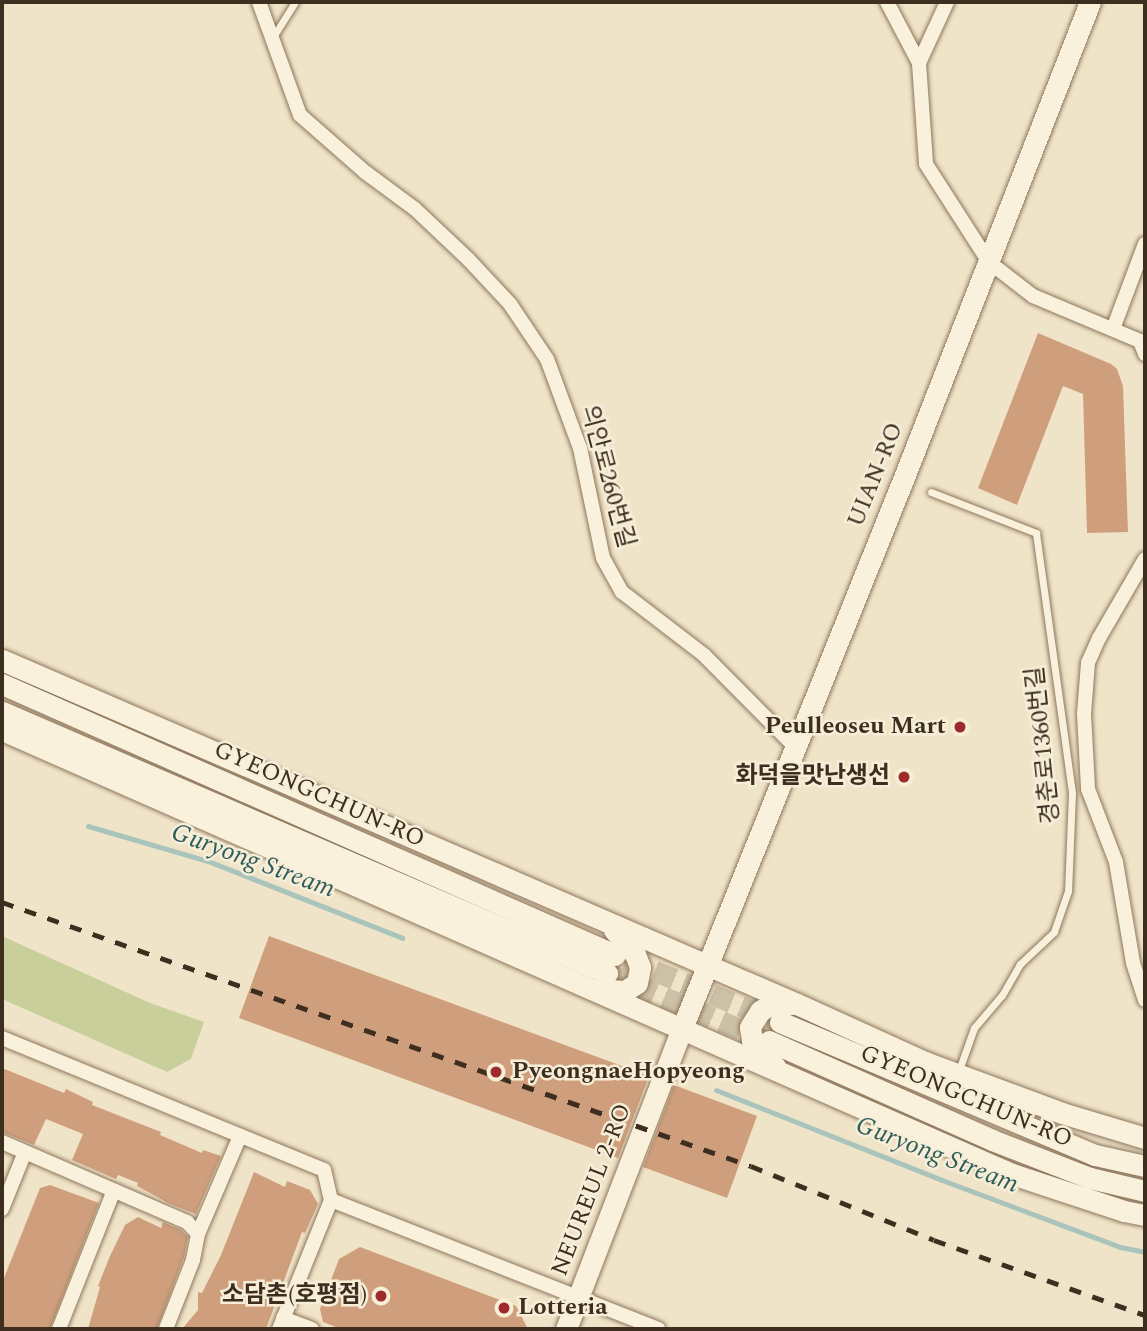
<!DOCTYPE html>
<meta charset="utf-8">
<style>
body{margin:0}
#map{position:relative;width:1147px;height:1331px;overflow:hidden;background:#f0e4c8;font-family:Spectral,"Noto Sans KR",serif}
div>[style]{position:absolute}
.green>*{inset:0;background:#c9cf9b}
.stream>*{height:5px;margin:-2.5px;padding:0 2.5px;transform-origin:2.5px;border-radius:2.5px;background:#a9c4bc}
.building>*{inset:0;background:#cf9f7d}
.secondary-tunnel>*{height:21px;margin-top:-10.5px;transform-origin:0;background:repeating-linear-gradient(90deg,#ccc0a6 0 21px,transparent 0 31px)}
.roads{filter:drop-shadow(0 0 2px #8d765c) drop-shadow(0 0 2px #8d765c)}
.lane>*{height:7px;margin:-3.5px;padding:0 3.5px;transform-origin:3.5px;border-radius:3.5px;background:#faf1dc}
.street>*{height:14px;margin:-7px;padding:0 7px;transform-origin:7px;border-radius:7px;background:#faf1dc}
.secondary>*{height:21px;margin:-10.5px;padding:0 10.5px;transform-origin:10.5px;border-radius:10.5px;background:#faf1dc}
.rail>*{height:5px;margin-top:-2.5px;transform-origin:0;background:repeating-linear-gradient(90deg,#3d2e20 0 12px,transparent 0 24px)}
.dots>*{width:19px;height:19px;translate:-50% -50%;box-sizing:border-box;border:4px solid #f7eed8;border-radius:50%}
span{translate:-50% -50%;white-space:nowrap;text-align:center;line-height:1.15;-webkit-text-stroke:5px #f7eed8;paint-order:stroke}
.street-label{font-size:24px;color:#3d2e20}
.poi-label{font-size:24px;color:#3d2e20;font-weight:700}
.right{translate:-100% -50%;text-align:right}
.left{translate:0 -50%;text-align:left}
.water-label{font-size:26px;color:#2f5d5a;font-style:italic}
.frame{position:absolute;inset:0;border:4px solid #3d2e20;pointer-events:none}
</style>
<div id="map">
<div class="green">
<i style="clip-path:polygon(2px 936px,150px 1003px,204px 1022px,191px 1059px,167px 1072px,2px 999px)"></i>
</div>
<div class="stream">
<i style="left:88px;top:826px;width:125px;rotate:16.3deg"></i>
<i style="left:208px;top:861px;width:209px;rotate:21.6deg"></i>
<i style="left:716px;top:1090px;width:243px;rotate:21.7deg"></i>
<i style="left:942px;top:1180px;width:190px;rotate:20.6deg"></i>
<i style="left:1120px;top:1247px;width:25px;rotate:11deg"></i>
</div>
<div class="building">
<i style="clip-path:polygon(1038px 333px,1111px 364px,1117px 369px,1123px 386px,1128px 532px,1087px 533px,1083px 394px,1063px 386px,1017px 505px,978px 488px)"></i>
<i style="clip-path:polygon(269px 936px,649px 1076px,618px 1158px,239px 1018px)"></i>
<i style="clip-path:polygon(2px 1068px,64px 1093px,66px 1089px,93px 1102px,92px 1105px,161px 1132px,160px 1135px,202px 1153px,203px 1150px,221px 1156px,196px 1214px,170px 1204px,137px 1186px,138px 1183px,118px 1175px,116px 1179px,72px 1160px,83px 1134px,46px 1119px,34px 1145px,2px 1132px)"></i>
<i style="clip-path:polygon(674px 1085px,757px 1116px,727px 1198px,643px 1167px)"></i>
<i style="clip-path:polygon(254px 1172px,285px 1187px,287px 1181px,310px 1190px,318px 1204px,305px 1233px,302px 1232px,266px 1329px,182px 1329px,198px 1310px,198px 1292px,202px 1293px,221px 1255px)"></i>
<i style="clip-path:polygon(50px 1185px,99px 1203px,50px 1329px,2px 1329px,2px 1283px,40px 1188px)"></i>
<i style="clip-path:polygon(138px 1217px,161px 1228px,163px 1222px,181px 1230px,188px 1237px,184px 1257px,157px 1329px,88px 1329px,100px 1287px,98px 1286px,110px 1256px,125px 1225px)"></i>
<i style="clip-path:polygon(360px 1247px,516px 1306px,528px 1329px,341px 1329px,323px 1322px,320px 1309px,339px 1259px)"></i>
</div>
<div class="secondary-tunnel">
<i style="left:626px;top:959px;width:166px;rotate:22.2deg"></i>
<i style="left:607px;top:973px;width:173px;rotate:22.8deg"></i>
</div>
<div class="roads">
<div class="lane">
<i style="left:273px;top:37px;width:41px;rotate:-57.8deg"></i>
<i style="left:931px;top:492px;width:113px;rotate:21.3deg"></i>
<i style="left:1036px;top:533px;width:262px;rotate:82.1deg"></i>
<i style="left:1072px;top:793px;width:98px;rotate:92.3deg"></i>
<i style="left:1068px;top:891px;width:43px;rotate:108.9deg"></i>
<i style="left:1054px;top:932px;width:47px;rotate:136.7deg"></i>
<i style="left:1020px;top:964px;width:36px;rotate:120deg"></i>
<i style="left:1002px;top:995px;width:43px;rotate:130.3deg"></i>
<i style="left:974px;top:1028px;width:48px;rotate:109.6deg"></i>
</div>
<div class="street">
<i style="left:259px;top:2px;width:120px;rotate:70.1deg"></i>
<i style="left:300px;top:115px;width:86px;rotate:41.2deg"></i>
<i style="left:365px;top:172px;width:62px;rotate:36.5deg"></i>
<i style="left:415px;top:209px;width:73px;rotate:43.3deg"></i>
<i style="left:468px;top:259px;width:62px;rotate:47deg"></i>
<i style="left:510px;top:304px;width:66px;rotate:56.1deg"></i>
<i style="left:547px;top:359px;width:95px;rotate:69.7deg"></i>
<i style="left:580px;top:448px;width:112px;rotate:78.2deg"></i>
<i style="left:603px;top:558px;width:39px;rotate:61deg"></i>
<i style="left:622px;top:592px;width:103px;rotate:37.5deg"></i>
<i style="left:704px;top:655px;width:129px;rotate:45.3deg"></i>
<i style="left:887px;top:2px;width:69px;rotate:62.3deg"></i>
<i style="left:919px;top:63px;width:101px;rotate:86deg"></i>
<i style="left:926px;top:164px;width:117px;rotate:57.3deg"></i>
<i style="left:989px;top:262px;width:56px;rotate:37.7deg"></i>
<i style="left:1033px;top:296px;width:116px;rotate:22.8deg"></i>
<i style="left:1140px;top:341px;width:14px;rotate:69deg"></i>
<i style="left:919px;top:63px;width:67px;rotate:-65.3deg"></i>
<i style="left:1113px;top:329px;width:91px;rotate:-69.4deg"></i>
<i style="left:1145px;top:559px;width:91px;rotate:120.2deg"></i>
<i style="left:1099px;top:638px;width:27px;rotate:114deg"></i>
<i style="left:1088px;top:663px;width:51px;rotate:94.5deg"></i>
<i style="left:1084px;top:714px;width:75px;rotate:86.9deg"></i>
<i style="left:1088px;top:789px;width:78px;rotate:69deg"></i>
<i style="left:1116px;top:862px;width:102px;rotate:80.4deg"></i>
<i style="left:1133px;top:963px;width:39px;rotate:72deg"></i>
<i style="left:2px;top:1038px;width:348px;rotate:22.3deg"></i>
<i style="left:324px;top:1170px;width:31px;rotate:77deg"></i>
<i style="left:331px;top:1200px;width:352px;rotate:21.5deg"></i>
<i style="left:2px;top:1142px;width:202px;rotate:23.4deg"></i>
<i style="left:187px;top:1222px;width:16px;rotate:47deg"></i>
<i style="left:198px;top:1234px;width:26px;rotate:101deg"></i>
<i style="left:193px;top:1260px;width:74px;rotate:111.4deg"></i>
<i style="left:2px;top:1209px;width:61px;rotate:-68deg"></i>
<i style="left:198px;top:1234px;width:107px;rotate:-66.8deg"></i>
<i style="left:283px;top:1318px;width:31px;rotate:21deg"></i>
<i style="left:59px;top:1329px;width:149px;rotate:-68.4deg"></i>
<i style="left:279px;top:1329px;width:139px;rotate:-68deg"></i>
</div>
<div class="secondary">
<i style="left:2px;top:660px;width:866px;rotate:23.4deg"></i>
<i style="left:797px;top:1004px;width:141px;rotate:24.4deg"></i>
<i style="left:925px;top:1062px;width:146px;rotate:20.4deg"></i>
<i style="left:1062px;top:1113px;width:87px;rotate:16.8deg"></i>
<i style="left:2px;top:684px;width:670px;rotate:23.85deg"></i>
<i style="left:2px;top:712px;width:659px;rotate:23.34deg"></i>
<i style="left:2px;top:730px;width:1103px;rotate:23.73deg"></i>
<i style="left:1012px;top:1174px;width:118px;rotate:18.3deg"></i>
<i style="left:1124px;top:1211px;width:21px;rotate:11deg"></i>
<i style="left:600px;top:989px;width:25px;rotate:5deg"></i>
<i style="left:625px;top:991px;width:14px;rotate:-34deg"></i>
<i style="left:637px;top:983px;width:16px;rotate:-79deg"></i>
<i style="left:640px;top:967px;width:14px;rotate:-111deg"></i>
<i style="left:635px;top:954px;width:32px;rotate:-131deg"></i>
<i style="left:780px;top:1022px;width:342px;rotate:22.9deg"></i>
<i style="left:1095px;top:1155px;width:51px;rotate:12.4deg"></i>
<i style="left:769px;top:1041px;width:244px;rotate:23.9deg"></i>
<i style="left:992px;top:1140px;width:105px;rotate:21.2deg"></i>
<i style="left:1090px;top:1178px;width:57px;rotate:13.3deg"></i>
<i style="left:775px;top:1066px;width:16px;rotate:-142deg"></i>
<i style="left:762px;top:1056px;width:19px;rotate:-122deg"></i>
<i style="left:752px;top:1040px;width:13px;rotate:-99deg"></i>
<i style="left:750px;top:1027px;width:19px;rotate:-58deg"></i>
<i style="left:760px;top:1011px;width:13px;rotate:-32deg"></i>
<i style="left:771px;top:1004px;width:21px"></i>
<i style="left:566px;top:1329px;width:319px;rotate:-68.9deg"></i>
<i style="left:681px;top:1031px;width:594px;rotate:-68.06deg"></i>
<i style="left:903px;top:480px;width:513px;rotate:-68.63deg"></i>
</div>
</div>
<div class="rail">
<i style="left:2px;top:902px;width:794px;rotate:19.42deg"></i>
<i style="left:751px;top:1166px;width:197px;rotate:22deg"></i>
<i style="left:934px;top:1240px;width:224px;rotate:19.6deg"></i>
</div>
<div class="dots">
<i style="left:960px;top:727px;background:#9e2a2b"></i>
<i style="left:904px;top:777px;background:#9e2a2b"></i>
<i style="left:496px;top:1072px;background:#9e2a2b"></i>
<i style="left:381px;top:1296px;background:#9e2a2b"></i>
<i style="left:504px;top:1308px;background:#9e2a2b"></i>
</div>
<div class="street-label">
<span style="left:876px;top:475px;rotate:-68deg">UIAN-RO</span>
<span style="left:607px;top:477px;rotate:75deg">의안로260번길</span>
<span style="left:1044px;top:745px;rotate:-96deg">경춘로1360번길</span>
<span style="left:319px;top:795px;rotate:24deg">GYEONGCHUN-RO</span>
<span style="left:966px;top:1097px;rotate:23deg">GYEONGCHUN-RO</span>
<span style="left:592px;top:1190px;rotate:-69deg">NEUREUL 2-RO</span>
</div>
<div class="poi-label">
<span class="right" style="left:946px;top:727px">Peulleoseu Mart</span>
<span class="right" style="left:890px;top:777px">화덕을맛난생선</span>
<span class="left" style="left:512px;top:1072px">PyeongnaeHopyeong</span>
<span class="right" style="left:367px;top:1296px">소담촌(호평점)</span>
<span class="left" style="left:518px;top:1308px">Lotteria</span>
</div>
<div class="water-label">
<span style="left:253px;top:861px;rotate:20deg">Guryong Stream</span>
<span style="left:937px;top:1155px;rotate:21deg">Guryong Stream</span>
</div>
<div class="frame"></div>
</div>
